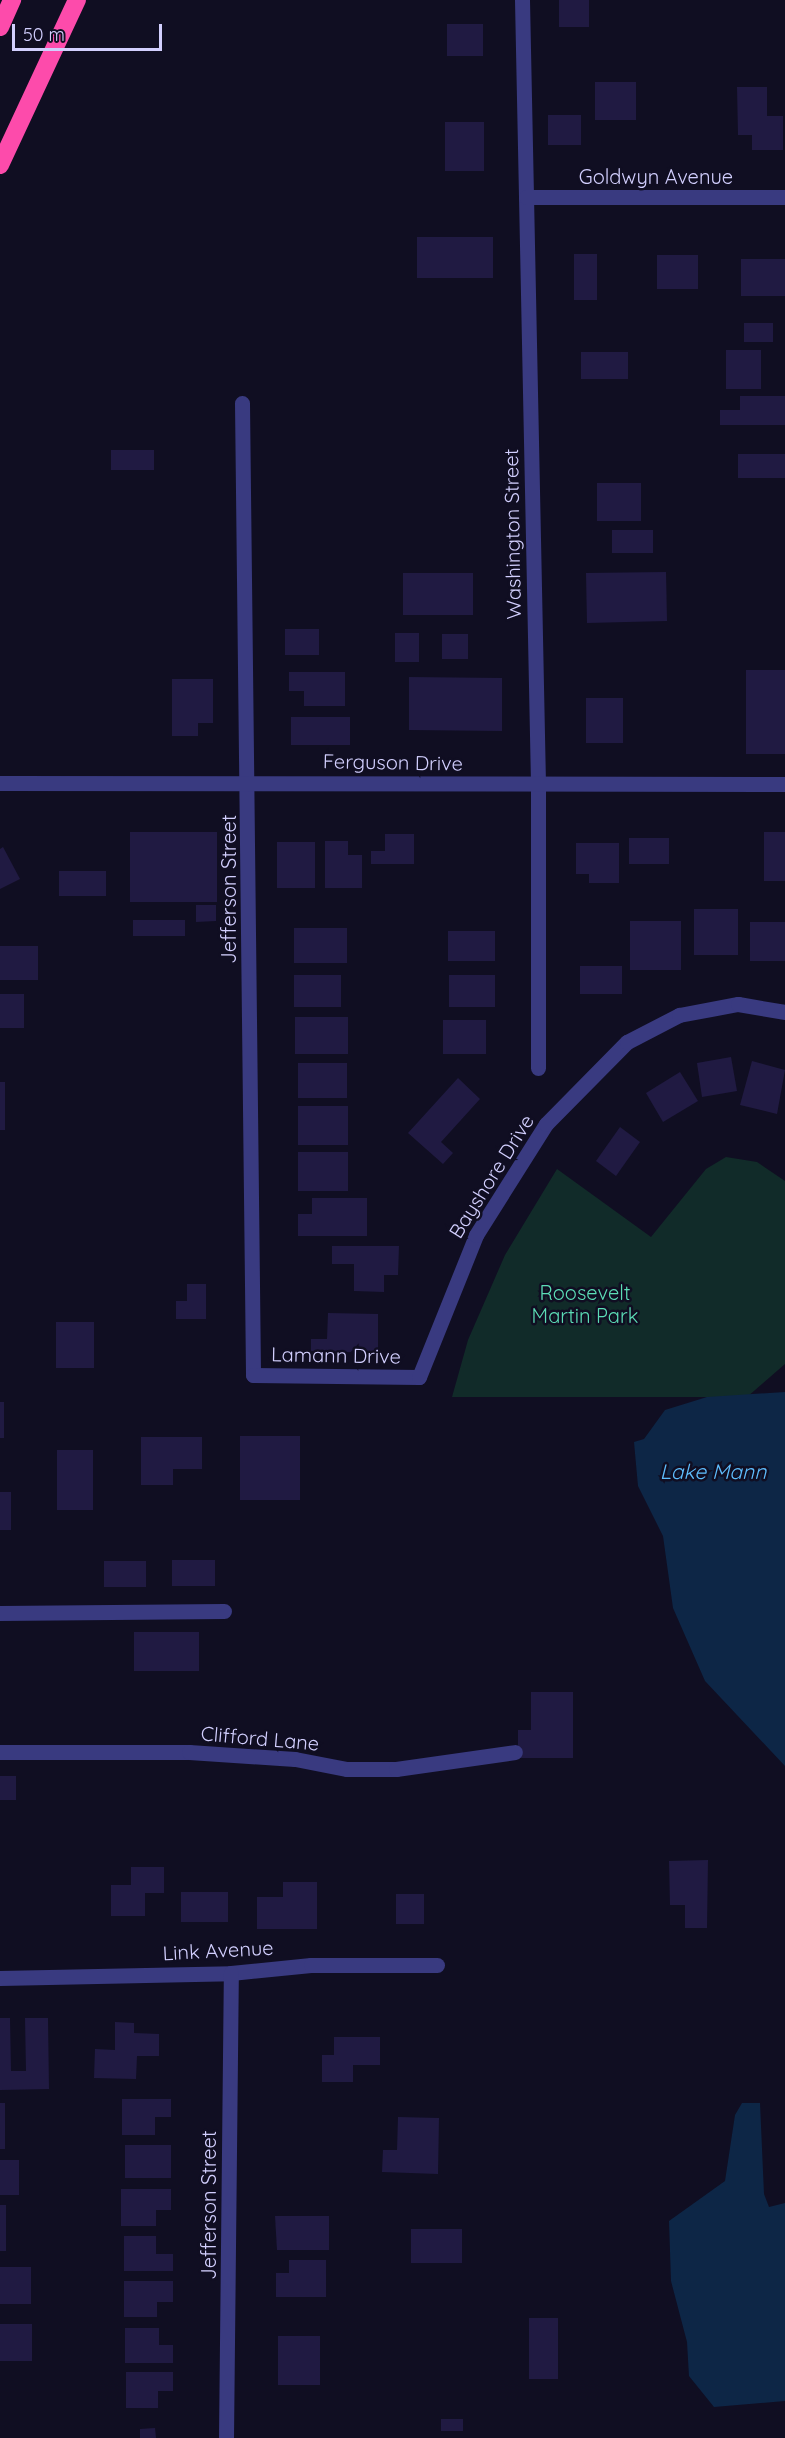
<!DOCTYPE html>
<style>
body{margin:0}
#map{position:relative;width:785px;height:2438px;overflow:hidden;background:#100e22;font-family:Quicksand,sans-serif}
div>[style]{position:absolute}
.green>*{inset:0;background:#112b29}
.water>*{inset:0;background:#0d2646}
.building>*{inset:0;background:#201a42}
.minor>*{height:15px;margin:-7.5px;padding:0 7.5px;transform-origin:7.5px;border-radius:7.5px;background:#393a80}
.highway>*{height:18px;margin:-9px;padding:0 9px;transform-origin:9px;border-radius:9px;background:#fd4bab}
span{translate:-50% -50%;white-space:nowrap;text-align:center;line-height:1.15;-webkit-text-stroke:5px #100e22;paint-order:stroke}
.street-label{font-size:20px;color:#d2cffe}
.park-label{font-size:20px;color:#5cddb6}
.water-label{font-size:21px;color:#5ebdfd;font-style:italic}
.scale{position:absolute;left:12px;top:24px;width:150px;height:27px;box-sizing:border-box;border:3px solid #d2cffe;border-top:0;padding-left:8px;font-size:18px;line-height:21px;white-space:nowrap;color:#d2cffe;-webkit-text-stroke:4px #100e22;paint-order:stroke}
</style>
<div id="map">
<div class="green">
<i style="clip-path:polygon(726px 1157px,757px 1162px,785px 1181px,785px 1364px,747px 1397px,452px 1397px,468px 1340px,505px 1255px,557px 1169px,651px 1237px,706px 1169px)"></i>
</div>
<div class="water">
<i style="clip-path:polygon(785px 1392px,785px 1766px,705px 1681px,673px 1608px,663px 1536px,638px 1486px,634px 1442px,644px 1439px,665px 1410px,707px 1397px)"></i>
<i style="clip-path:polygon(742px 2103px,760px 2103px,764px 2194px,769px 2207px,785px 2203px,785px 2401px,714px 2407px,689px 2376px,687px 2342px,671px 2281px,669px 2221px,725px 2181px,735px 2115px)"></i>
</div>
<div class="building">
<i style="clip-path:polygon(559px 0,589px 0,589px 27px,559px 27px)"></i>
<i style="clip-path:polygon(447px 24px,483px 24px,483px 56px,447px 56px)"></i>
<i style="clip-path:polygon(595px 82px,636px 82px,636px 120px,595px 120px)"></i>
<i style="clip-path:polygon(737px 87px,767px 87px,767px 116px,783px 116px,783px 150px,752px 150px,752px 135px,738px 135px)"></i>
<i style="clip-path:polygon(548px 115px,581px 115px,581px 145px,548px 145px)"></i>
<i style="clip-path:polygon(445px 122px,484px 122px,484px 171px,445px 171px)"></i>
<i style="clip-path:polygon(417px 237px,493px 237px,493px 278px,417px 278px)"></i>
<i style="clip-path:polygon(574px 254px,597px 254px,597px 300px,574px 300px)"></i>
<i style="clip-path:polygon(657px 255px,698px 255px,698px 289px,657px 289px)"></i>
<i style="clip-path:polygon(741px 259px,785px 259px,785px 296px,741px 296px)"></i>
<i style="clip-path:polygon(744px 323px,773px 323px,773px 342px,744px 342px)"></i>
<i style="clip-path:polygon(726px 350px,761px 350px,761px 389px,726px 389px)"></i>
<i style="clip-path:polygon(581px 352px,628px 352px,628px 379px,581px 379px)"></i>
<i style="clip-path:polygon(740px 396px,785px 396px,785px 425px,720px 425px,720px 410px,740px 410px)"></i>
<i style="clip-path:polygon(111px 450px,154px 450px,154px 470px,111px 470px)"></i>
<i style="clip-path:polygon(738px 454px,785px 454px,785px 478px,738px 478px)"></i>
<i style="clip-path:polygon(597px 483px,641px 483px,641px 521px,597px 521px)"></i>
<i style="clip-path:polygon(612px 530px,653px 530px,653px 553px,612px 553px)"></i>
<i style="clip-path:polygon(666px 572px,667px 621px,587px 623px,586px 573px)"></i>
<i style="clip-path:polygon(403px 573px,473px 573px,473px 615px,403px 615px)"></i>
<i style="clip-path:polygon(285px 629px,319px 629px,319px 655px,285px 655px)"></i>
<i style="clip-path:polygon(395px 633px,419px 633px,419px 662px,395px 662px)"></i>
<i style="clip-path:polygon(442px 634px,468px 634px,468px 659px,442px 659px)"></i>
<i style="clip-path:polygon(746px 670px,785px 670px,785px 754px,746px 754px)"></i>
<i style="clip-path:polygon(289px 672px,345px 672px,345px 706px,304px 706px,304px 691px,289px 691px)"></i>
<i style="clip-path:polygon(409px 677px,502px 678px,502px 731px,409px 730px)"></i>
<i style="clip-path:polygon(172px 679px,213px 679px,213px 723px,198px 723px,198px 736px,172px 736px)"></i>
<i style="clip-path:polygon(586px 698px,623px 698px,623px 743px,586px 743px)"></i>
<i style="clip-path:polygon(291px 717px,350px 717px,350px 745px,291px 745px)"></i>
<i style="clip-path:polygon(130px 832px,217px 832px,217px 902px,130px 902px)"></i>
<i style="clip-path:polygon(764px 832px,785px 832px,785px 881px,764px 881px)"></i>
<i style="clip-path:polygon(385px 834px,414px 834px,414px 864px,371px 864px,371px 851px,385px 851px)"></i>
<i style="clip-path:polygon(629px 838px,669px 838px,669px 864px,629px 864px)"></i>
<i style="clip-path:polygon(325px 841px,348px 841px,348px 855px,362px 855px,362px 888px,325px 888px)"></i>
<i style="clip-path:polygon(277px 842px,315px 842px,315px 888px,277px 888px)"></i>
<i style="clip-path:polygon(576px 843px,619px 843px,619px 883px,589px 883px,589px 874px,576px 874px)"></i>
<i style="clip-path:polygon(3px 847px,20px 879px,0 889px,0 849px)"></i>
<i style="clip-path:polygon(59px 871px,106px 871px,106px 896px,59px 896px)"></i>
<i style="clip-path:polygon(196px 905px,216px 905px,216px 921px,196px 922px)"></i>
<i style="clip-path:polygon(694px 909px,738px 909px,738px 955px,694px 955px)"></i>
<i style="clip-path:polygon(133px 920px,185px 920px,185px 936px,133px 936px)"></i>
<i style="clip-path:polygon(630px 921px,681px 921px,681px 970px,630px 970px)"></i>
<i style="clip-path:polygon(750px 922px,785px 922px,785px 961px,750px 961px)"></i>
<i style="clip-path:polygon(294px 928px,347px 928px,347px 963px,294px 963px)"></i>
<i style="clip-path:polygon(448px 931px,495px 931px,495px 961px,448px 961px)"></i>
<i style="clip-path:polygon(0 946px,38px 946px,38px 980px,0 980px)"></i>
<i style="clip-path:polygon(580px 966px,622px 966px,622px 994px,580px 994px)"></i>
<i style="clip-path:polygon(294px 975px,341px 975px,341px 1007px,294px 1007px)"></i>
<i style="clip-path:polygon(449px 975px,495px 975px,495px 1007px,449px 1007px)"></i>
<i style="clip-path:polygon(0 994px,24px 994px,24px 1028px,0 1028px)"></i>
<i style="clip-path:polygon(295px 1017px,348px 1017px,348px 1054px,295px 1054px)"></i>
<i style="clip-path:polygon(443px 1020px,486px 1020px,486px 1054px,443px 1054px)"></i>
<i style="clip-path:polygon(731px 1057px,737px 1091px,702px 1097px,697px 1063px)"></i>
<i style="clip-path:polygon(752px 1061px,785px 1070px,777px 1114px,740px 1105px)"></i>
<i style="clip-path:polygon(298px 1063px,347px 1063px,347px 1098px,298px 1098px)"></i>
<i style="clip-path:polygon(680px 1072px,698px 1101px,663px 1122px,646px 1093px)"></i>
<i style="clip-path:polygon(458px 1078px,480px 1099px,441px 1142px,453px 1153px,443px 1164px,408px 1133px)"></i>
<i style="clip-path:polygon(0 1082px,5px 1082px,5px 1130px,0 1130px)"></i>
<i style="clip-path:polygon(298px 1106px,348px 1106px,348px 1145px,298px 1145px)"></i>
<i style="clip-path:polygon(620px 1127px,640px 1142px,616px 1176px,596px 1161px)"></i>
<i style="clip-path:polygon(298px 1152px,348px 1152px,348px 1191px,298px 1191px)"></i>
<i style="clip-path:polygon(312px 1198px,367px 1198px,367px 1236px,298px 1236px,298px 1214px,312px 1214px)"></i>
<i style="clip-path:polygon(332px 1246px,399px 1246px,398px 1275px,384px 1275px,384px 1292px,354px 1291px,354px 1264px,332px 1264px)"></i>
<i style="clip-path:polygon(187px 1284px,206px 1284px,206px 1319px,176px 1319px,176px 1301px,187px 1301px)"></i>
<i style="clip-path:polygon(328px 1313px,378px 1314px,378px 1353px,311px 1351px,311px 1339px,327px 1339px)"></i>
<i style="clip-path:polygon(56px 1322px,94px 1322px,94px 1368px,56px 1368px)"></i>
<i style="clip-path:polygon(0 1402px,4px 1402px,4px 1438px,0 1438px)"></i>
<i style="clip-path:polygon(240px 1436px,300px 1436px,300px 1500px,240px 1500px)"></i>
<i style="clip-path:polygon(141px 1437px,202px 1437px,202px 1469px,173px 1469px,173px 1485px,141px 1485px)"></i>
<i style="clip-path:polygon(57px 1450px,93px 1450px,93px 1510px,57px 1510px)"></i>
<i style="clip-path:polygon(0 1492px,11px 1492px,11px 1530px,0 1530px)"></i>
<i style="clip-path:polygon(172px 1560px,215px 1560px,215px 1586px,172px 1586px)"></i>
<i style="clip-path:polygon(104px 1561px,146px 1561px,146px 1587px,104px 1587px)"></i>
<i style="clip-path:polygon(134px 1632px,199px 1632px,199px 1671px,134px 1671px)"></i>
<i style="clip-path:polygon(531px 1692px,573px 1692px,573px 1758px,518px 1758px,518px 1730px,531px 1730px)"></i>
<i style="clip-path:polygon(0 1776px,16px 1776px,16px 1800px,0 1800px)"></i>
<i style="clip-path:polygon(708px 1860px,707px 1928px,685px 1928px,685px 1905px,670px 1905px,669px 1861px)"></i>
<i style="clip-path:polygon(131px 1867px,164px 1867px,164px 1893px,145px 1893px,145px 1916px,111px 1916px,111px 1885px,131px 1885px)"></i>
<i style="clip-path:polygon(283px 1882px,317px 1882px,317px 1929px,257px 1929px,257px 1897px,283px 1897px)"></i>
<i style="clip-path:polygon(181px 1892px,228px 1892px,228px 1922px,181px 1922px)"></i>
<i style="clip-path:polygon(396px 1894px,424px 1894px,424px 1924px,396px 1924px)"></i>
<i style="clip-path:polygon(0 2018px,10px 2018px,11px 2071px,26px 2071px,25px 2018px,48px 2018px,49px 2089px,0 2090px)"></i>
<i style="clip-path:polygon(115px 2022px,134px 2023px,134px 2033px,159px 2034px,159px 2056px,137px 2056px,136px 2079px,94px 2078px,95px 2049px,115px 2050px)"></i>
<i style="clip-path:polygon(334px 2037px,380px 2037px,380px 2065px,353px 2065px,353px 2082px,322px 2082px,322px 2055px,334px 2055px)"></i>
<i style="clip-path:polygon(122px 2099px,171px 2099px,171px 2117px,155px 2117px,155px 2135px,122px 2135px)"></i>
<i style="clip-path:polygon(0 2103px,5px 2103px,5px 2149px,0 2149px)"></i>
<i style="clip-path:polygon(398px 2117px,439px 2118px,438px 2174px,382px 2172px,383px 2150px,397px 2150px)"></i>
<i style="clip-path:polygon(125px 2145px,171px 2145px,171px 2178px,125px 2178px)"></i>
<i style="clip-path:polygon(0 2160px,19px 2160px,19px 2195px,0 2195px)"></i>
<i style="clip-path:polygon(121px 2189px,171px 2189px,171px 2210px,156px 2210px,156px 2226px,121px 2226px)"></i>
<i style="clip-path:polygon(0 2205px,6px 2205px,6px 2251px,0 2251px)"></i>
<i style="clip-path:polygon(275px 2216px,329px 2216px,329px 2250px,277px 2250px)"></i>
<i style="clip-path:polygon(411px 2229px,462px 2229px,462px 2263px,411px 2263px)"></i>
<i style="clip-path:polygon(124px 2236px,156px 2236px,156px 2254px,173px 2254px,173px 2271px,124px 2271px)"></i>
<i style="clip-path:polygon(289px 2260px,326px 2260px,326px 2297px,276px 2297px,276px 2273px,289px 2273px)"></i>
<i style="clip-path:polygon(0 2267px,31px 2267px,31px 2304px,0 2304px)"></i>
<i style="clip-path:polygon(124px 2281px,173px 2281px,173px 2302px,157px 2302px,157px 2317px,124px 2317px)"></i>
<i style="clip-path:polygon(529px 2318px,558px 2318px,558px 2379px,529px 2379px)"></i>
<i style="clip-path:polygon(0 2324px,32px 2324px,32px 2361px,0 2361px)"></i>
<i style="clip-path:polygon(125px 2328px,159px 2328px,159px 2345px,173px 2345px,173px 2363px,125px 2363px)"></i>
<i style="clip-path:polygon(278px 2336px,320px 2336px,320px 2385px,278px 2385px)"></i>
<i style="clip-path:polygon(126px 2372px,173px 2372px,173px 2391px,158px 2391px,158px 2408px,126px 2408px)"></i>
<i style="clip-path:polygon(441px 2419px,463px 2419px,463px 2431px,441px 2431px)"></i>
<i style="clip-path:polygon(155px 2428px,156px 2438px,140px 2438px,140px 2429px)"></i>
</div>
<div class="minor">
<i style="left:522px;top:0;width:785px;rotate:88.83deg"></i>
<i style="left:538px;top:785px;width:283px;rotate:90deg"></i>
<i style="left:526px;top:197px;width:259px"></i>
<i style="left:242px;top:403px;width:972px;rotate:89.35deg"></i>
<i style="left:253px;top:1375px;width:166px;rotate:0.7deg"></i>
<i style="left:419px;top:1377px;width:153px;rotate:-68.1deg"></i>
<i style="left:476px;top:1235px;width:131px;rotate:-57.8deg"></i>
<i style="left:546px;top:1124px;width:115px;rotate:-45.4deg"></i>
<i style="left:627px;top:1042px;width:59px;rotate:-27.4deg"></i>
<i style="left:679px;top:1015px;width:60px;rotate:-10.6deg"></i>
<i style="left:738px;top:1004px;width:48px;rotate:9.7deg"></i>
<i style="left:0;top:783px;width:785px;rotate:0.07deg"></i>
<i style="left:0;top:1613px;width:224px;rotate:-0.5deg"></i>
<i style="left:0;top:1752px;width:189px"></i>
<i style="left:189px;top:1752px;width:106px;rotate:3.8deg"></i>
<i style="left:295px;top:1759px;width:53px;rotate:10.9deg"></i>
<i style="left:347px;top:1769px;width:49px"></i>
<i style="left:396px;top:1769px;width:120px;rotate:-8.1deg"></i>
<i style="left:0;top:1978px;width:231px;rotate:-1.2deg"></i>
<i style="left:231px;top:1973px;width:80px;rotate:-5.7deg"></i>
<i style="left:311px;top:1965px;width:126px"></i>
<i style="left:226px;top:2438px;width:465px;rotate:-89.4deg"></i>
</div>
<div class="highway">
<i style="left:0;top:27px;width:30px;rotate:-66deg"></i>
<i style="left:0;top:165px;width:182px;rotate:-65deg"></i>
</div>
<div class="street-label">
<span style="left:656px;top:176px">Goldwyn Avenue</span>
<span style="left:512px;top:534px;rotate:-91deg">Washington Street</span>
<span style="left:393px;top:762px;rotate:1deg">Ferguson Drive</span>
<span style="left:228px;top:889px;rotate:-90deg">Jefferson Street</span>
<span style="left:491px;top:1176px;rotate:-58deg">Bayshore Drive</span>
<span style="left:336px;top:1355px;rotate:1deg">Lamann Drive</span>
<span style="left:260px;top:1738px;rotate:5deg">Clifford Lane</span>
<span style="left:218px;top:1950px;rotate:-3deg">Link Avenue</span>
<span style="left:208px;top:2205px;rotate:-90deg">Jefferson Street</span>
</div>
<div class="park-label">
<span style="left:585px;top:1304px">Roosevelt<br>Martin Park</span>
</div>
<div class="water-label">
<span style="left:713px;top:1471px">Lake Mann</span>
</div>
<div class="scale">50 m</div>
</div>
